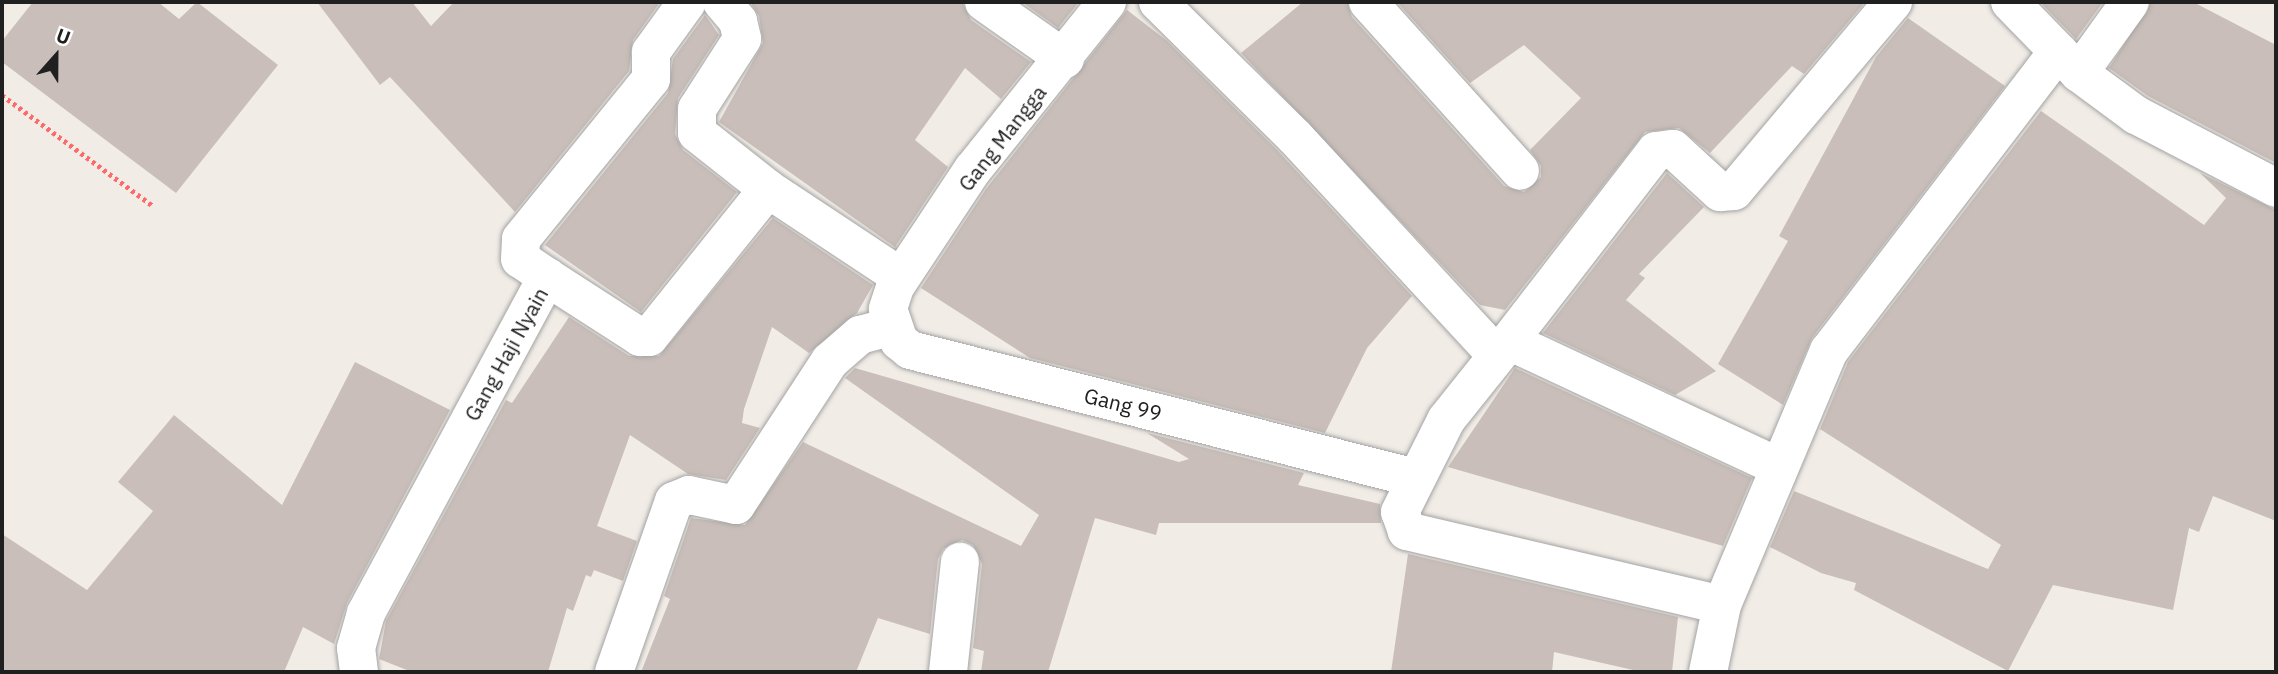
<!DOCTYPE html>
<style>
body{margin:0}
#map{position:relative;width:2278px;height:674px;overflow:hidden;background:#f1ece6;font-family:"IBM Plex Sans",sans-serif}
div>[style]{position:absolute}
.building>*{inset:0;background:#c9beb9}
.path>*{height:4.5px;margin-top:-2.25px;transform-origin:0;background:repeating-linear-gradient(90deg,#fd6a6a 0 3.5px,transparent 0 7px)}
.roads{filter:drop-shadow(0 0 2px #a4a4a4) drop-shadow(0 0 2px #a4a4a4)}
.street>*{height:38px;margin:-19px;padding:0 19px;transform-origin:19px;border-radius:19px;background:#fff}
span{translate:-50% -50%;white-space:nowrap;text-align:center;line-height:1.15;-webkit-text-stroke:7px #fff;paint-order:stroke}
.street-label{font-size:21px;color:#202020}
.frame{position:absolute;inset:0;border:4px solid #202020;pointer-events:none}
.north{position:absolute;left:21px;top:21px;width:70px;height:70px;-webkit-text-stroke:5px #fff;paint-order:stroke;rotate:21deg;font-size:19px;font-weight:700;line-height:28px;text-align:center;color:#202020}
.north::after{content:'';display:block;margin:auto;width:24px;height:32px;background:#202020;clip-path:polygon(50% 0,100% 100%,50% 72%,0 100%)}
</style>
<div id="map">
<div class="building">
<i style="clip-path:polygon(33px 2px,158px 2px,179px 19px,197px 2px,278px 65px,176px 193px,2px 62px,2px 41px)"></i>
<i style="clip-path:polygon(317px 2px,412px 2px,431px 26px,454px 2px,660px 2px,633px 40px,629px 71px,515px 212px,390px 77px,380px 85px)"></i>
<i style="clip-path:polygon(750px 2px,962px 2px,971px 20px,1031px 62px,1001px 99px,965px 68px,915px 140px,948px 167px,895px 247px,719px 122px,763px 43px,759px 16px)"></i>
<i style="clip-path:polygon(1022px 2px,1079px 2px,1058px 28px)"></i>
<i style="clip-path:polygon(1303px 2px,1347px 2px,1352px 17px,1504px 186px,1524px 192px,1541px 177px,1541px 166px,1530px 150px,1581px 98px,1524px 45px,1470px 83px,1397px 2px,1865px 2px,1804px 74px,1792px 66px,1710px 153px,1679px 128px,1645px 132px,1505px 310px,1480px 305px,1241px 53px)"></i>
<i style="clip-path:polygon(2040px 2px,2103px 2px,2076px 39px)"></i>
<i style="clip-path:polygon(2151px 2px,2193px 2px,2276px 45px,2276px 163px,2148px 96px,2109px 68px)"></i>
<i style="clip-path:polygon(1127px 10px,1166px 40px,1278px 151px,1412px 296px,1367px 348px,1325px 433px,1030px 358px,921px 288px,986px 189px)"></i>
<i style="clip-path:polygon(705px 15px,719px 35px,678px 98px,675px 134px,683px 150px,737px 192px,641px 312px,545px 245px,668px 93px,673px 59px)"></i>
<i style="clip-path:polygon(1908px 18px,2005px 86px,1812px 338px,1783px 405px,1718px 364px,1788px 241px,1779px 236px,1876px 57px)"></i>
<i style="clip-path:polygon(2041px 111px,2204px 225px,2226px 198px,2200px 173px,2276px 210px,2276px 521px,2213px 496px,2199px 532px,2189px 528px,2173px 610px,2053px 585px,2008px 671px,1854px 590px,1856px 583px,1821px 573px,1770px 547px,1794px 491px,1988px 569px,2001px 545px,1820px 429px,1848px 362px)"></i>
<i style="clip-path:polygon(1667px 173px,1704px 207px,1639px 274px,1645px 278px,1626px 300px,1716px 371px,1675px 395px,1543px 333px)"></i>
<i style="clip-path:polygon(773px 218px,873px 285px,857px 313px,809px 353px,772px 327px,744px 409px,742px 423px,760px 428px,726px 480px,688px 474px,630px 435px,597px 526px,637px 541px,623px 581px,594px 570px,591px 577px,586px 575px,573px 611px,567px 608px,548px 672px,412px 672px,379px 659px,386px 621px,506px 400px,512px 403px,569px 317px,629px 356px,659px 356px)"></i>
<i style="clip-path:polygon(355px 362px,450px 410px,347px 603px,334px 644px,303px 627px,284px 672px,2px 672px,2px 534px,87px 590px,153px 511px,118px 482px,174px 415px,282px 505px)"></i>
<i style="clip-path:polygon(855px 368px,1179px 462px,1189px 459px,1147px 433px,1304px 473px,1298px 485px,1380px 504px,1381px 523px,1159px 523px,1156px 535px,1095px 518px,1048px 672px,981px 672px,984px 651px,973px 648px,982px 564px,973px 545px,962px 540px,943px 549px,938px 559px,930px 634px,878px 618px,856px 672px,641px 672px,670px 599px,664px 596px,691px 518px,745px 525px,803px 442px,1021px 546px,1039px 515px,845px 378px)"></i>
<i style="clip-path:polygon(1515px 368px,1752px 478px,1723px 546px,1448px 467px)"></i>
<i style="clip-path:polygon(1408px 554px,1678px 617px,1672px 672px,1642px 672px,1554px 652px,1552px 672px,1391px 672px)"></i>
</div>
<div class="path">
<i style="left:2px;top:95px;width:186px;rotate:36.3deg"></i>
</div>
<div class="roads">
<div class="street">
<i style="left:722px;top:2px;width:25px;rotate:50deg"></i>
<i style="left:738px;top:21px;width:18px;rotate:77deg"></i>
<i style="left:742px;top:39px;width:83px;rotate:122.7deg"></i>
<i style="left:697px;top:109px;width:24px;rotate:90deg"></i>
<i style="left:697px;top:133px;width:90px;rotate:38.3deg"></i>
<i style="left:768px;top:189px;width:159px;rotate:33.5deg"></i>
<i style="left:984px;top:2px;width:99px;rotate:35.1deg"></i>
<i style="left:1107px;top:2px;width:214px;rotate:128.7deg"></i>
<i style="left:973px;top:169px;width:141px;rotate:123.5deg"></i>
<i style="left:895px;top:287px;width:23px;rotate:108deg"></i>
<i style="left:888px;top:309px;width:34px;rotate:71deg"></i>
<i style="left:899px;top:341px;width:14px;rotate:39deg"></i>
<i style="left:910px;top:350px;width:521px;rotate:14.22deg"></i>
<i style="left:1158px;top:2px;width:191px;rotate:44.6deg"></i>
<i style="left:1294px;top:136px;width:299px;rotate:47.3deg"></i>
<i style="left:1368px;top:2px;width:227px;rotate:48deg"></i>
<i style="left:2010px;top:2px;width:99px;rotate:45.8deg"></i>
<i style="left:2079px;top:73px;width:71px;rotate:36.4deg"></i>
<i style="left:2136px;top:115px;width:158px;rotate:27.5deg"></i>
<i style="left:2079px;top:73px;width:87px;rotate:-54.3deg"></i>
<i style="left:547px;top:277px;width:32px;rotate:-146deg"></i>
<i style="left:520px;top:259px;width:20px;rotate:-87deg"></i>
<i style="left:521px;top:239px;width:206px;rotate:-50.9deg"></i>
<i style="left:651px;top:79px;width:27px;rotate:-90deg"></i>
<i style="left:651px;top:52px;width:62px;rotate:-54.2deg"></i>
<i style="left:1509px;top:341px;width:240px;rotate:-52.3deg"></i>
<i style="left:1656px;top:151px;width:17px;rotate:-7deg"></i>
<i style="left:1673px;top:149px;width:64px;rotate:42.5deg"></i>
<i style="left:1720px;top:192px;width:14px;rotate:-4deg"></i>
<i style="left:1734px;top:191px;width:247px;rotate:-49.9deg"></i>
<i style="left:1722px;top:605px;width:324px;rotate:-166.8deg"></i>
<i style="left:1407px;top:531px;width:20px;rotate:-110deg"></i>
<i style="left:1400px;top:512px;width:103px;rotate:-63.4deg"></i>
<i style="left:1446px;top:420px;width:101px;rotate:-51.4deg"></i>
<i style="left:1509px;top:341px;width:298px;rotate:25deg"></i>
<i style="left:359px;top:672px;width:24px;rotate:-97deg"></i>
<i style="left:356px;top:648px;width:36px;rotate:-74deg"></i>
<i style="left:366px;top:613px;width:382px;rotate:-61.7deg"></i>
<i style="left:547px;top:277px;width:111px;rotate:32.8deg"></i>
<i style="left:640px;top:337px;width:9px"></i>
<i style="left:649px;top:337px;width:190px;rotate:-51.2deg"></i>
<i style="left:614px;top:672px;width:181px;rotate:-70.7deg"></i>
<i style="left:674px;top:501px;width:16px;rotate:-22deg"></i>
<i style="left:689px;top:495px;width:48px;rotate:12deg"></i>
<i style="left:736px;top:505px;width:172px;rotate:-56.9deg"></i>
<i style="left:830px;top:361px;width:40px;rotate:-41deg"></i>
<i style="left:860px;top:335px;width:34px;rotate:-15deg"></i>
<i style="left:948px;top:672px;width:111px;rotate:-83.8deg"></i>
<i style="left:1708px;top:672px;width:68px;rotate:-78.2deg"></i>
<i style="left:1722px;top:605px;width:276px;rotate:-67.2deg"></i>
<i style="left:1829px;top:351px;width:377px;rotate:-52.6deg"></i>
</div>
</div>
<div class="street-label">
<span style="left:1002px;top:138px;rotate:-52deg">Gang Mangga</span>
<span style="left:506px;top:354px;rotate:-61deg">Gang Haji Nyain</span>
<span style="left:1123px;top:404px;rotate:14deg">Gang 99</span>
</div>
<div class="frame"></div>
<div class="north">U</div>
</div>
